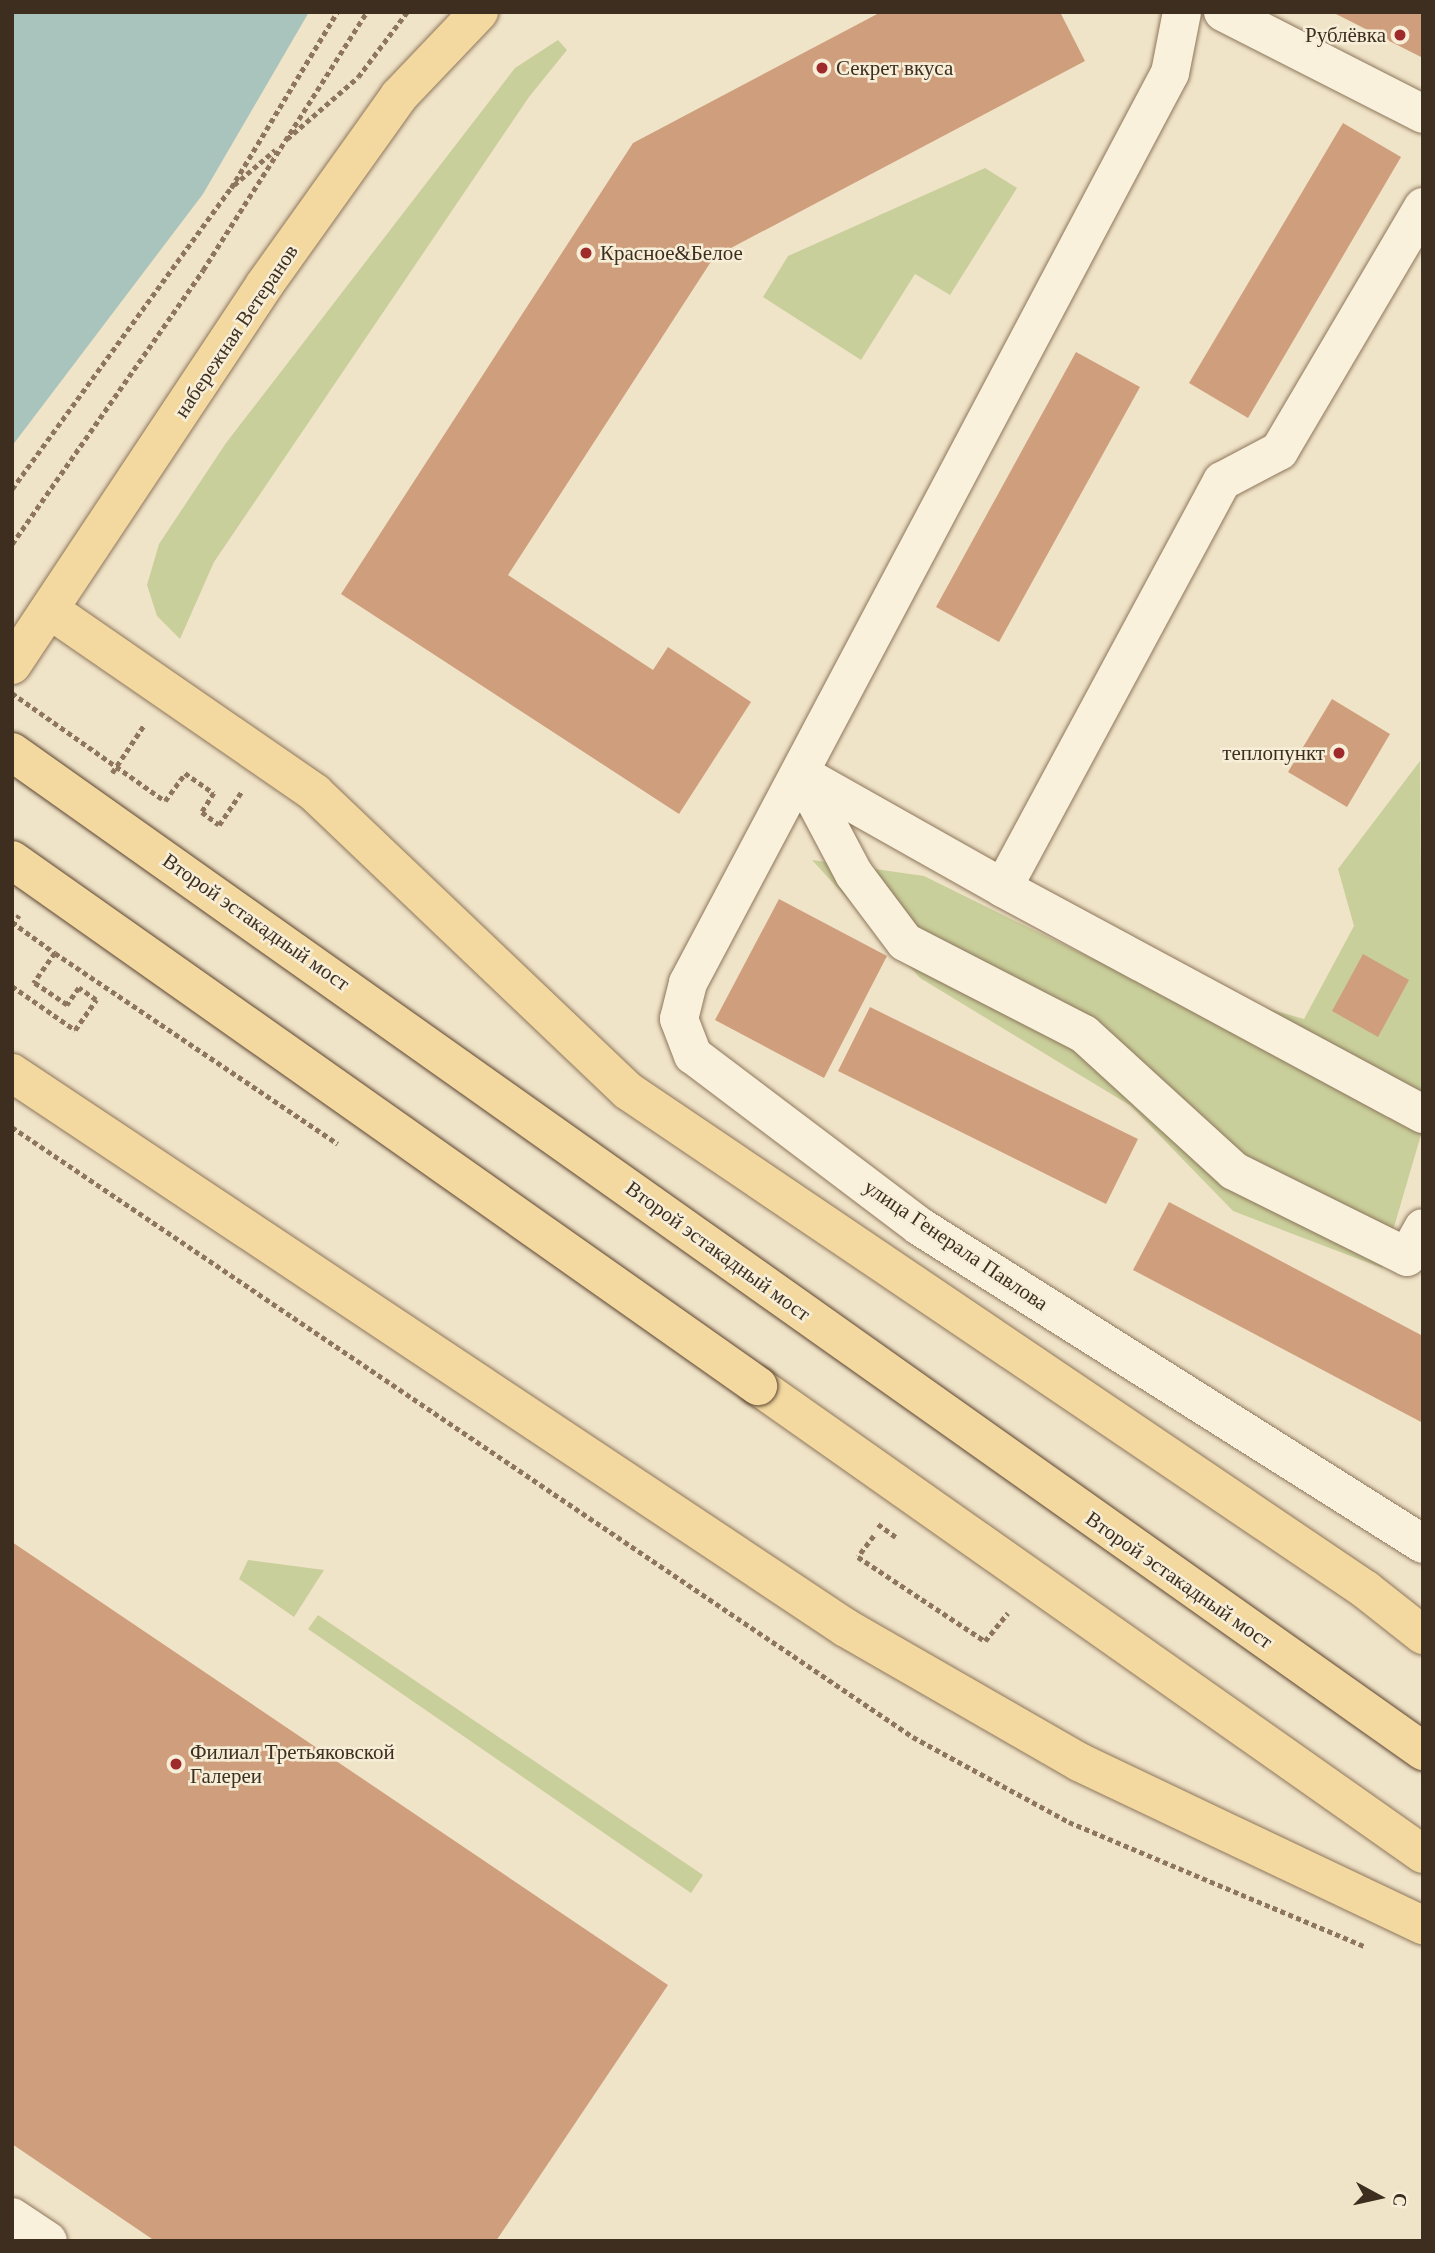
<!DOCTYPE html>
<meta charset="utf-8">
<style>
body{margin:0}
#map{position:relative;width:1435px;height:2253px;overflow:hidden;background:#f0e4c8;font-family:"Times New Roman",serif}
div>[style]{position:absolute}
.green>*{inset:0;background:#c9cf9b}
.water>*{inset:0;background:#a9c4bc}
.building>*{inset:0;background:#cf9f7d}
.path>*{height:4.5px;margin-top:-2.25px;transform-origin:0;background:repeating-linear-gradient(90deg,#8d765c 0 5px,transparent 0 8.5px)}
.roads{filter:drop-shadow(0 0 2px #8d765c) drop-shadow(0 0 2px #8d765c)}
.minor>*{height:38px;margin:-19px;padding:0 19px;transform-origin:19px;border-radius:19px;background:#faf1dc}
.major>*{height:38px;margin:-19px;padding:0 19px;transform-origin:19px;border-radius:19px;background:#f3d9a0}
.path-bridge>*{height:4.5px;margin-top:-2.25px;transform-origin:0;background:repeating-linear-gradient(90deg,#8d765c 0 5px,transparent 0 8.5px)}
.bridges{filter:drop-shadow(0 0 2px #5b4430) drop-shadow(0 0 2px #5b4430)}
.major-bridge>*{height:38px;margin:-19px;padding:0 19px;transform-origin:19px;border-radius:19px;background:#f3d9a0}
.dots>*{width:19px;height:19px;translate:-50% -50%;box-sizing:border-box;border:4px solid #f7eed8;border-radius:50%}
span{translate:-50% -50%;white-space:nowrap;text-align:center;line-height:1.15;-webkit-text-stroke:5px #f7eed8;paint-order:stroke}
.poi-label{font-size:21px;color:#3d2e20}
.right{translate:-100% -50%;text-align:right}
.left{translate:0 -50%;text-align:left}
.street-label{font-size:21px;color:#3d2e20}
.frame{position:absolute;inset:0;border:14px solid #3d2e20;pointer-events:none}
.north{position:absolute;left:1344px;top:2162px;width:70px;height:70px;-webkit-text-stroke:5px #f7eed8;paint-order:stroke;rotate:98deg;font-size:19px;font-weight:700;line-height:28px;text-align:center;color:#3d2e20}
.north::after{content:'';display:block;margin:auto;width:24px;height:32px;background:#3d2e20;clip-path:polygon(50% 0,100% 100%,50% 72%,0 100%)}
</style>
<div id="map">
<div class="green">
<i style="clip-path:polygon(558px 40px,567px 50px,529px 97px,214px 562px,180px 639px,157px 616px,147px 585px,159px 544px,226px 443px,515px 68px)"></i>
<i style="clip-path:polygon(985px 168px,1017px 188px,950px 295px,915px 274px,861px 360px,763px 297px,788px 256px)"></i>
<i style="clip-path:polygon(1420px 761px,1423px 1128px,1382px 1268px,1233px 1211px,1131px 1106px,920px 978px,812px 860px,924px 876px,1091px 958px,1304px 1019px,1354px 926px,1338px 869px)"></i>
<i style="clip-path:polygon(248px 1560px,324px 1570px,294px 1617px,239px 1579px)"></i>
<i style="clip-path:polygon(318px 1615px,703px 1875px,691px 1893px,308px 1629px)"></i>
</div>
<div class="water">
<i style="clip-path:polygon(12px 12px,309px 12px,203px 194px,12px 446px)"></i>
</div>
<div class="building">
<i style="clip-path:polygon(881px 12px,1060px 12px,1085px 61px,714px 257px,508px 575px,653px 670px,668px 647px,751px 702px,679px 814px,341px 594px,633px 143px)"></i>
<i style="clip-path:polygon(1332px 12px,1423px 12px,1423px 58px)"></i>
<i style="clip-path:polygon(1343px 123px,1401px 157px,1248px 418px,1189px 383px)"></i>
<i style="clip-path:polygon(1076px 352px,1140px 387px,999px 642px,936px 607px)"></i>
<i style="clip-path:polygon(1332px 699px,1390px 734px,1347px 807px,1288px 772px)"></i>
<i style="clip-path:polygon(779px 899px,887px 956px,824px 1078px,715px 1020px)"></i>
<i style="clip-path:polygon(1363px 954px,1409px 980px,1378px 1037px,1332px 1011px)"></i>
<i style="clip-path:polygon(870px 1007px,1138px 1139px,1106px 1204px,838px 1071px)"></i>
<i style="clip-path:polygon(1169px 1202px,1423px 1336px,1423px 1423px,1133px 1270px)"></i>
<i style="clip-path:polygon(12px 1542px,668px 1985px,496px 2241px,155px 2241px,12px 2144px)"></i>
</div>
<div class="path">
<i style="left:287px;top:139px;width:94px;rotate:-41.1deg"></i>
<i style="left:358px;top:77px;width:81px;rotate:-53deg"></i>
<i style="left:234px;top:185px;width:54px;rotate:-40.5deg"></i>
<i style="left:12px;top:489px;width:372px;rotate:-54deg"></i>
<i style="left:231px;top:188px;width:205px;rotate:-58.9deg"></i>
<i style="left:12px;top:544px;width:334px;rotate:-55.1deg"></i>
<i style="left:203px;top:270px;width:306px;rotate:-57.6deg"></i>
<i style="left:112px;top:773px;width:58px;rotate:-56.3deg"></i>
<i style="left:185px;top:773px;width:35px;rotate:35deg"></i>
<i style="left:214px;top:793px;width:22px;rotate:122deg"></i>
<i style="left:202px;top:812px;width:21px;rotate:37deg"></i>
<i style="left:219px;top:825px;width:41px;rotate:-55.9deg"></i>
<i style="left:12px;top:925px;width:12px;rotate:-55deg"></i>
<i style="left:55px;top:953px;width:341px;rotate:34deg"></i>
<i style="left:12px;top:986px;width:77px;rotate:34.9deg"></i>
<i style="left:75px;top:1030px;width:37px;rotate:-55deg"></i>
<i style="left:96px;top:1000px;width:21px;rotate:-145deg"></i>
<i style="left:79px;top:988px;width:21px;rotate:125deg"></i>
<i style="left:67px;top:1005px;width:40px;rotate:-146deg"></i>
<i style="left:12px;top:1127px;width:1088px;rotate:34.1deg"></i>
<i style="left:913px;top:1737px;width:178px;rotate:28.6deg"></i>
<i style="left:1069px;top:1822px;width:322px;rotate:22.8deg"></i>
<i style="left:878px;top:1524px;width:22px;rotate:36deg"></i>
<i style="left:874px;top:1536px;width:26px;rotate:127deg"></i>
<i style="left:858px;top:1557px;width:152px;rotate:33.5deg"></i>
<i style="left:985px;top:1641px;width:36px;rotate:-51deg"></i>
</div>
<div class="roads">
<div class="minor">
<i style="left:1182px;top:12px;width:62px;rotate:101.1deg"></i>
<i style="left:1170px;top:73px;width:1030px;rotate:117.91deg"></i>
<i style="left:688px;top:983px;width:37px;rotate:104deg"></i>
<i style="left:679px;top:1019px;width:39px;rotate:69deg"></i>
<i style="left:693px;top:1055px;width:283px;rotate:37.1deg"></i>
<i style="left:919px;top:1226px;width:596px;rotate:32.25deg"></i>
<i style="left:1223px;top:12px;width:225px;rotate:27deg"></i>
<i style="left:1423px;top:207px;width:283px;rotate:120.5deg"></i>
<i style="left:1279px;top:451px;width:64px;rotate:152.2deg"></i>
<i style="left:1222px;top:481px;width:462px;rotate:118.3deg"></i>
<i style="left:1003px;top:888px;width:477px;rotate:28.3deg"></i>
<i style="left:801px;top:774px;width:113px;rotate:62.1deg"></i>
<i style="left:854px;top:874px;width:85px;rotate:53.1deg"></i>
<i style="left:905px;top:942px;width:201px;rotate:27.2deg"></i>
<i style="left:1084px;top:1034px;width:203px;rotate:42.4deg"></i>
<i style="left:1234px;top:1171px;width:193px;rotate:26.4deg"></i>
<i style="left:1407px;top:1257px;width:33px;rotate:-61deg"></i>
<i style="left:801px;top:774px;width:232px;rotate:29.4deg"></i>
<i style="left:12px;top:2217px;width:43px;rotate:33.7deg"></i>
</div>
<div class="major">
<i style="left:50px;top:610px;width:322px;rotate:34.6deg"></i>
<i style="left:315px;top:793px;width:432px;rotate:43.6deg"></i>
<i style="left:628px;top:1091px;width:891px;rotate:34.06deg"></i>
<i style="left:1366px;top:1590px;width:73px;rotate:38.3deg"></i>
<i style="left:12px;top:665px;width:457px;rotate:-56.4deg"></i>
<i style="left:265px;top:284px;width:231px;rotate:-54.5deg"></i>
<i style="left:399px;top:96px;width:116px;rotate:-46.4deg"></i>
<i style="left:12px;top:1073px;width:1002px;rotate:33.64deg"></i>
<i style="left:846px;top:1628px;width:269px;rotate:29.9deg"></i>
<i style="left:1079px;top:1762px;width:381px;rotate:25.4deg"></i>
<i style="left:758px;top:1386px;width:813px;rotate:35.14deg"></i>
</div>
</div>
<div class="path-bridge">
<i style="left:12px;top:693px;width:187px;rotate:35.2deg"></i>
<i style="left:165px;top:801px;width:34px;rotate:-54deg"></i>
<i style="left:12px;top:922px;width:53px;rotate:35.8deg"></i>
<i style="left:55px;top:953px;width:37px;rotate:125deg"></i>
</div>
<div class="bridges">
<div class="major-bridge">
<i style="left:12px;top:752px;width:1729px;rotate:35.3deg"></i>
<i style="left:12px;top:860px;width:913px;rotate:35.19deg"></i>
</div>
</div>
<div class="dots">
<i style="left:1400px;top:35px;background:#9e2a2b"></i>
<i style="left:822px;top:68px;background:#9e2a2b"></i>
<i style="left:586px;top:253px;background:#9e2a2b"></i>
<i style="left:1339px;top:753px;background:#9e2a2b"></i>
<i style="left:176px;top:1764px;background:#9e2a2b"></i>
</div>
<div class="poi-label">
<span class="right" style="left:1386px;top:35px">Рублёвка</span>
<span class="left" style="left:836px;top:68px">Секрет вкуса</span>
<span class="left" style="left:600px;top:253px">Красное&amp;Белое</span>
<span class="right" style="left:1325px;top:753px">теплопункт</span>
<span class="left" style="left:190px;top:1764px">Филиал Третьяковской<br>Галереи</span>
</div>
<div class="street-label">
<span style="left:236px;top:331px;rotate:-56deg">набережная Ветеранов</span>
<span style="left:256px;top:922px;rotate:35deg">Второй эстакадный мост</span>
<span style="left:956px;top:1245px;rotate:34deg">улица Генерала Павлова</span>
<span style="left:718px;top:1251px;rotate:36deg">Второй эстакадный мост</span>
<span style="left:1179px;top:1580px;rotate:35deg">Второй эстакадный мост</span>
</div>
<div class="frame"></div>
<div class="north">С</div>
</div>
